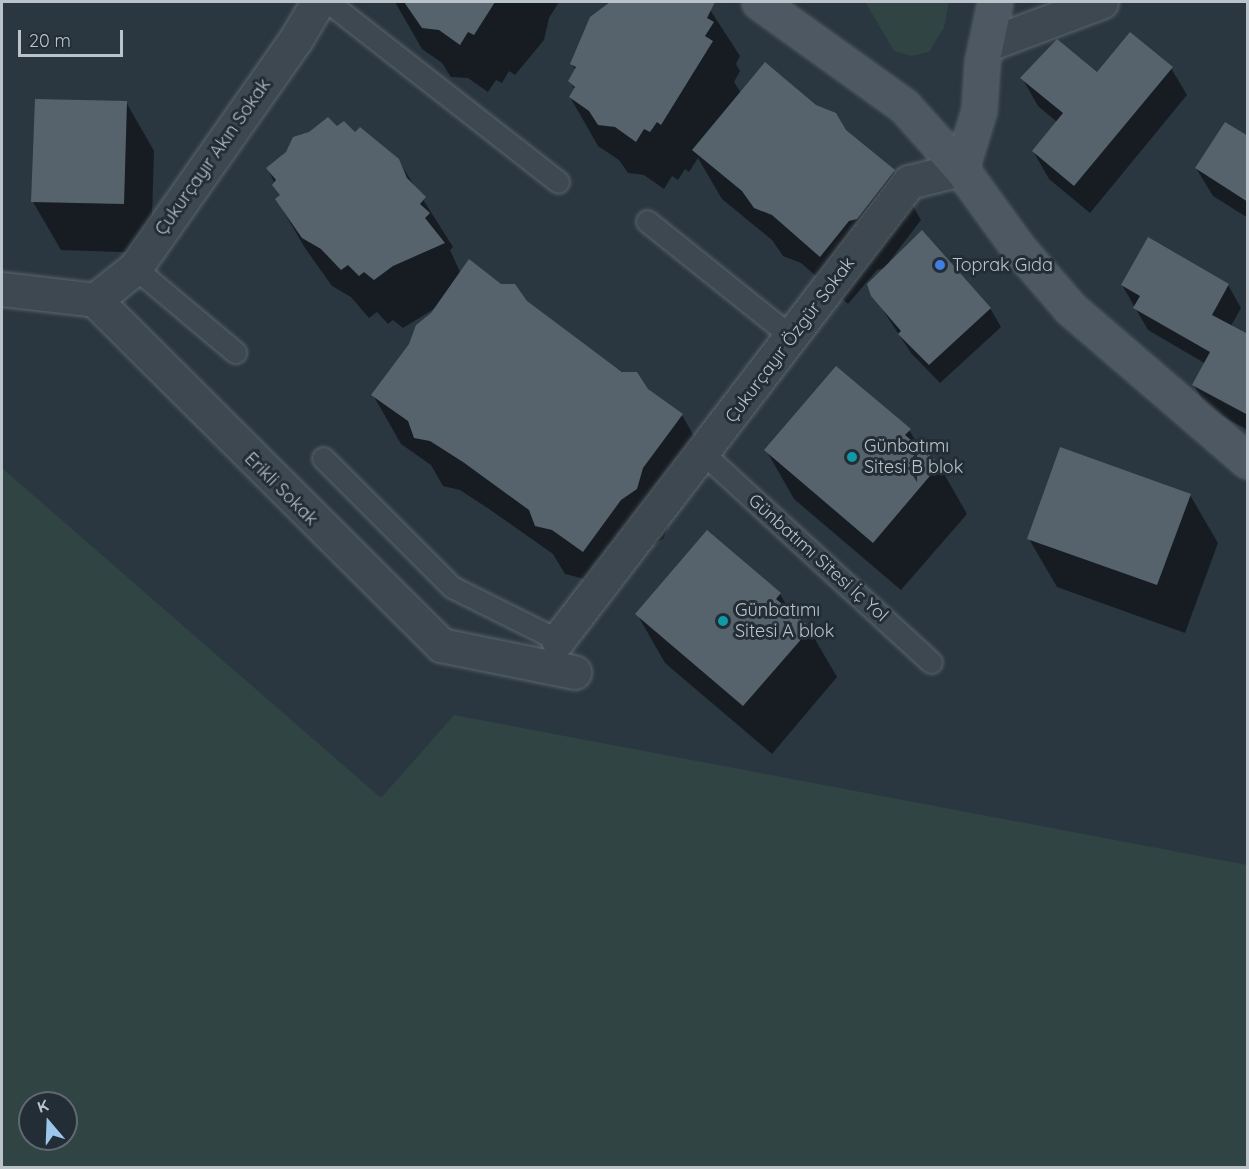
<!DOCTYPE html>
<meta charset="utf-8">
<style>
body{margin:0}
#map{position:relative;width:1249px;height:1169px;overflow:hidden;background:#2a3640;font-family:Quicksand,sans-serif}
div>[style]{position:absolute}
.green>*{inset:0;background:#2f4443}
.shadow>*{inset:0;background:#0007}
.building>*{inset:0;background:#56636c}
.roads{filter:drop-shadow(0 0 2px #5c666d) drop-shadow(0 0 2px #5c666d)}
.lane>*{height:21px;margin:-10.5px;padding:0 10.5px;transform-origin:10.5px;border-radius:10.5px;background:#3e4850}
.street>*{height:33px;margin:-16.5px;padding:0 16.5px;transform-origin:16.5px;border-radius:16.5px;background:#3e4850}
.secondary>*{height:33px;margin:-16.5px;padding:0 16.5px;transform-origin:16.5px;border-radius:16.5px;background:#4d5862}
.dots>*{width:16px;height:16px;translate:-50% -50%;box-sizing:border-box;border:3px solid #232d35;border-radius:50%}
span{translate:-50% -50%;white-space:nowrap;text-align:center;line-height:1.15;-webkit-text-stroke:6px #232d35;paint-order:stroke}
.street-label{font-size:18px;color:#bbc3ca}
.poi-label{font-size:18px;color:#bbc3ca}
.left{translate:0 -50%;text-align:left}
.frame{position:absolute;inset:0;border:3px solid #bbc3ca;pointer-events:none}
.north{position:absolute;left:18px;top:1091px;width:60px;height:60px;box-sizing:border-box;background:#232d35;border:2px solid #606971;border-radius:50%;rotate:341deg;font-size:16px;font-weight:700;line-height:24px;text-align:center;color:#bbc3ca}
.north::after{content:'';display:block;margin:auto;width:21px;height:27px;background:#9dc6ed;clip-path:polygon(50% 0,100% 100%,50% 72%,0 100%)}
.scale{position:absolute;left:18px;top:30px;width:105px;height:27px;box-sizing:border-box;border:3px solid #bbc3ca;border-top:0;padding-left:8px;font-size:18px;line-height:21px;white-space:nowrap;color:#bbc3ca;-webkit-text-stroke:4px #232d35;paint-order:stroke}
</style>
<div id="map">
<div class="green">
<i style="clip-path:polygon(865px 2px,949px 2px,944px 28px,929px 52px,911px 56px,894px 51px)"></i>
<i style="clip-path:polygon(evenodd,2px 468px,381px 798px,454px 715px,1247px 865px,1247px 1167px,2px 1167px,2px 468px,30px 1103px,66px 1103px,66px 1139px,30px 1139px,30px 1103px)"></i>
</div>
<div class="shadow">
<i style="clip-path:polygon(395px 2px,559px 2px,549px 18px,544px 40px,515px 75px,509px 71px,502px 83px,496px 80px,488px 92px,468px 78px,451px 77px,442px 63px,422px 49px)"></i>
<i style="clip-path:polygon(609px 2px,705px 2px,740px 56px,736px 64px,740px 71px,734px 82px,741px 93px,845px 131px,893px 171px,921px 220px,889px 262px,990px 308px,1001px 327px,940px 383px,911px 353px,873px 295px,887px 267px,877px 270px,848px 304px,801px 263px,783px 256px,772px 240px,722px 199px,698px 158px,689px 172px,685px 169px,678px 180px,672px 176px,664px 189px,644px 175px,628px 173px,619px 160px,598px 146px,570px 97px,575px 90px,570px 81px,576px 71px,572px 64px)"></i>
<i style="clip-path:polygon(1056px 40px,1097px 74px,1171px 68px,1187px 95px,1090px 213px,1049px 179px,1033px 151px,1057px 122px,1038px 106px,1022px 78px)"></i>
<i style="clip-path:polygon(126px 102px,154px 151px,151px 253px,61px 250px,33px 202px)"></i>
<i style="clip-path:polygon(336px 128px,398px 160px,453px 247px,450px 250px,461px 274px,526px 302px,682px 415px,710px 464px,671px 517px,664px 538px,648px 549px,611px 600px,581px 578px,565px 574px,553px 554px,492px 511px,460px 490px,443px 486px,431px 465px,401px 444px,373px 395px,437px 307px,403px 328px,393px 320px,388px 324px,377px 312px,369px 318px,351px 297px,332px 286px,305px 248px,277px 200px,281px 197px,268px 169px)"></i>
<i style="clip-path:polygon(1248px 138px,1248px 218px,1213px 196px,1196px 168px)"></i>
<i style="clip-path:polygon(1149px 239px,1228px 285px,1241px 308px,1231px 326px,1248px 336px,1248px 430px,1207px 408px,1194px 385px,1206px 364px,1148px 330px,1122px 285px)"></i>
<i style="clip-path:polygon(909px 430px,921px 450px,939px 465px,967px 514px,901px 590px,794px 499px,766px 450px)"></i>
<i style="clip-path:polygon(1190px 495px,1218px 543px,1185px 633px,1057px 587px,1029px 539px)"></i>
<i style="clip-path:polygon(780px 594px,791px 613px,809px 629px,837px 677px,772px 754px,665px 663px,637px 614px)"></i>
</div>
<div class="building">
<i style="clip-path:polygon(404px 2px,495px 2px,474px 35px,468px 32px,460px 45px,439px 30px,422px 28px)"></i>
<i style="clip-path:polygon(610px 2px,715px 2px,707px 18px,714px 22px,705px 36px,713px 41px,661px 125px,657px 122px,650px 132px,644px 129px,636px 142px,615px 127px,598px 125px,589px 111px,569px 97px,575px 87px,568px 81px,576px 67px,570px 64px,590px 17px)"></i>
<i style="clip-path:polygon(1130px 32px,1173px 67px,1074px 186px,1032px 151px,1063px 113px,1020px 78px,1057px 39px,1097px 72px)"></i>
<i style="clip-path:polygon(765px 62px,816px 105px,836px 113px,846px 130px,895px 170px,857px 219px,849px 221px,820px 257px,772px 215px,754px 208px,742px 191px,692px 150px)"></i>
<i style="clip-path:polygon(35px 99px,127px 101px,124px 204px,31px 202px)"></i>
<i style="clip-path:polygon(328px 117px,337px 126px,344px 121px,355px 132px,360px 127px,399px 159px,407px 178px,426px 197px,420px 204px,430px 213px,425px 218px,445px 243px,393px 266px,374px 280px,364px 272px,359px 276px,348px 265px,341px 270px,321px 249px,302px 238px,275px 199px,280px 195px,272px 185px,276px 180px,266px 168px,286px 152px,293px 137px,309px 132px)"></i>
<i style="clip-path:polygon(1225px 122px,1248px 136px,1248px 202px,1195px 168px)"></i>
<i style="clip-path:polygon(922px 230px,991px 308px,929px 365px,898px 334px,901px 331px,871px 296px,867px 284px)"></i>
<i style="clip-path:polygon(1148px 237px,1229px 284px,1212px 315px,1248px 334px,1248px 415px,1192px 385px,1210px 352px,1133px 308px,1140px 296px,1121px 285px)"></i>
<i style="clip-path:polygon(469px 259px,501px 284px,515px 284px,527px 301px,622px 372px,637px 372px,648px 389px,683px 414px,643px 468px,637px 489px,621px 500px,583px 552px,552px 530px,535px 526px,529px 510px,463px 462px,430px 441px,414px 438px,408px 421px,371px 395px,409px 344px,416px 325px,431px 313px)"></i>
<i style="clip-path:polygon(836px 366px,911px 429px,905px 435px,940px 464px,873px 543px,764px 450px)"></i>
<i style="clip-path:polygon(1060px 447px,1191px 494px,1157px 585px,1027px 539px)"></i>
<i style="clip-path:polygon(707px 530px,781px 593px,776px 599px,811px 628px,743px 706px,635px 614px)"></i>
</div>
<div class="roads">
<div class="lane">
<i style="left:328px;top:2px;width:292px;rotate:38deg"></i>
<i style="left:647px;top:221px;width:186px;rotate:38.7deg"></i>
<i style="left:135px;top:268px;width:131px;rotate:40deg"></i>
<i style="left:704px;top:454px;width:308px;rotate:42.5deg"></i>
<i style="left:323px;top:458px;width:182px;rotate:45deg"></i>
<i style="left:452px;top:587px;width:119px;rotate:26.6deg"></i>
</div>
<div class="street">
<i style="left:986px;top:45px;width:123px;rotate:-20.5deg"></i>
<i style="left:2px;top:289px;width:94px;rotate:6.7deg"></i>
<i style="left:95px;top:300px;width:489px;rotate:44.9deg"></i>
<i style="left:441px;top:645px;width:136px;rotate:11.5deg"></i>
<i style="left:95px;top:300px;width:51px;rotate:-38.7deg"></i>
<i style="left:135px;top:268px;width:280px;rotate:-54.9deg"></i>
<i style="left:296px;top:39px;width:43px;rotate:-59.3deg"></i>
<i style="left:558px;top:640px;width:577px;rotate:-52.53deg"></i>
<i style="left:909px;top:182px;width:54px;rotate:-14deg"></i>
</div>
<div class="secondary">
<i style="left:759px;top:2px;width:178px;rotate:35.6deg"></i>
<i style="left:904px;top:106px;width:85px;rotate:47.9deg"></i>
<i style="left:961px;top:169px;width:99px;rotate:54.1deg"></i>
<i style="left:1019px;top:249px;width:79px;rotate:49.1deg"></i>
<i style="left:1071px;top:309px;width:233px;rotate:40.7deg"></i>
<i style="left:961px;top:169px;width:62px;rotate:-73deg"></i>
<i style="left:979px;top:110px;width:47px;rotate:-86.3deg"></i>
<i style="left:982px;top:63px;width:62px;rotate:-78deg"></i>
</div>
</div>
<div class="dots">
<i style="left:940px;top:265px;background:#3f7fe0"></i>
<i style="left:852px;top:457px;background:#0f9aa8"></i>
<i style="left:723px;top:621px;background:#0f9aa8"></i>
</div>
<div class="street-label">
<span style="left:213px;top:157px;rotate:-55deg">Çukurçayır Akın Sokak</span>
<span style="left:790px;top:340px;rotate:-53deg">Çukurçayır Özgür Sokak</span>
<span style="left:281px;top:489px;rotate:45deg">Erikli Sokak</span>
<span style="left:818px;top:558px;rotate:42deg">Günbatımı Sitesi İç Yol</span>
</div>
<div class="poi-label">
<span class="left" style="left:952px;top:265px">Toprak Gıda</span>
<span class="left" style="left:864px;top:457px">Günbatımı<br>Sitesi B blok</span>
<span class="left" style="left:735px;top:621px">Günbatımı<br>Sitesi A blok</span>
</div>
<div class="frame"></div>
<div class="north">K</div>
<div class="scale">20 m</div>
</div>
